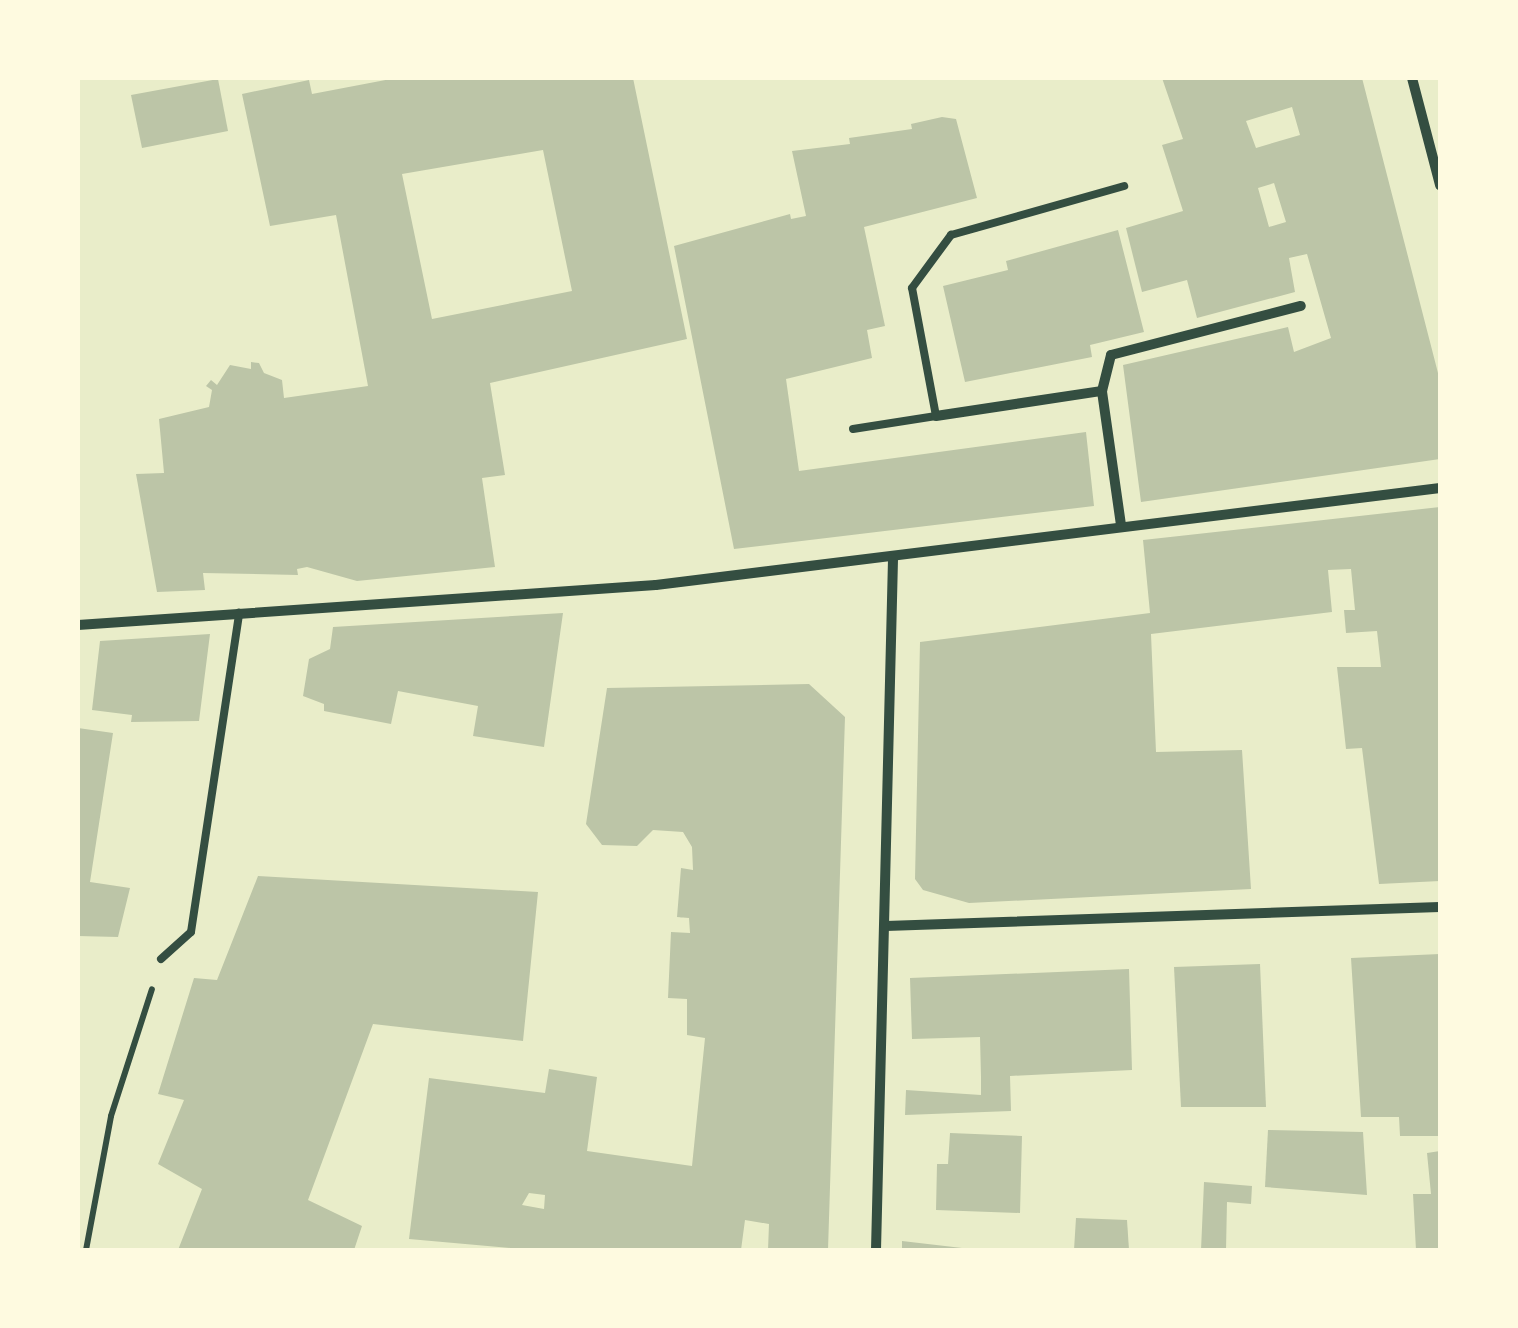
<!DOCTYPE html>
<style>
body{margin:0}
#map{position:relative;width:1518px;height:1328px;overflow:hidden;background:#e9edc9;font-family:"PT Sans Narrow",sans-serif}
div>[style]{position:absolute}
.building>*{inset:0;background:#bcc5a7}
.path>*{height:6px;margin:-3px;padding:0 3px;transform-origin:3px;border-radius:3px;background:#344e41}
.service>*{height:8px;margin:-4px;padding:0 4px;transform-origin:4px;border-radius:4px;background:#344e41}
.minor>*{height:10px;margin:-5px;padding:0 5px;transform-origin:5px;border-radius:5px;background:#344e41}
span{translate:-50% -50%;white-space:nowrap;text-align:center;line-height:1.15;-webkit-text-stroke:8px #fefae0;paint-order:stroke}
.frame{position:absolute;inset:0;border:80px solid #fefae0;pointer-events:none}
</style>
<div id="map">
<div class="building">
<i style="clip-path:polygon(evenodd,396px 78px,633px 78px,687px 339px,490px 383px,505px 475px,482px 478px,495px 567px,357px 581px,307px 567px,297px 569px,298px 575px,203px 573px,205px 590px,157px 592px,136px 474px,164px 473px,159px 419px,209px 407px,212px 390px,206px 386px,211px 380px,217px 385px,230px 365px,251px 369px,251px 362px,259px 363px,264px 373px,282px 380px,284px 398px,368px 386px,336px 215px,270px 226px,242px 94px,309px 80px,312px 94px,396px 78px,543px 150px,572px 291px,432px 319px,402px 174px,543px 150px)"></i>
<i style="clip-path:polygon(evenodd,1162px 78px,1362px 78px,1438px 373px,1440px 459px,1141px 502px,1123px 365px,1288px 327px,1294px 352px,1331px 338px,1307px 254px,1289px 258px,1295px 292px,1197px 318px,1187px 280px,1142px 292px,1126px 228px,1183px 211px,1162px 145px,1183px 139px,1162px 78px,1292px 107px,1300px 135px,1256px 148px,1246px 121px,1292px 107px,1162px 78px,1274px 183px,1286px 222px,1269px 227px,1258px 188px,1274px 183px)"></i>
<i style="clip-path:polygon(218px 79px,228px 131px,142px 148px,131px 95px)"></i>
<i style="clip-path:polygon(942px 117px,956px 119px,977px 198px,864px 227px,885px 326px,867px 330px,872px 358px,786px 379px,799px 471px,1086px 432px,1094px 506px,734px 549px,674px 246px,790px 214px,791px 219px,806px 216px,792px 151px,850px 144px,849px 138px,912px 129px,911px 124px)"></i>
<i style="clip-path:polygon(1118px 230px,1144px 332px,1090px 345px,1092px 357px,965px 382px,943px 286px,1008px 270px,1006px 261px)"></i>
<i style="clip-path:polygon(1440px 507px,1440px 881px,1379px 884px,1362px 748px,1346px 749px,1337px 667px,1381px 667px,1377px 631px,1346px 633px,1344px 610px,1355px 610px,1351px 569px,1328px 570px,1332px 612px,1151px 634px,1156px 752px,1242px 750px,1251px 889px,969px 903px,923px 890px,915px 879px,920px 642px,1150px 613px,1143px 540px)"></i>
<i style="clip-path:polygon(563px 613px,544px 747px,473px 736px,478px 706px,398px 691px,391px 724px,324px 711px,324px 704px,303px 696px,309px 659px,330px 649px,333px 627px)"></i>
<i style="clip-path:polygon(210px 634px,199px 721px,131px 722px,132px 715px,92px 710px,100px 641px)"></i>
<i style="clip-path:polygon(evenodd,809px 684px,845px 717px,828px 1250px,768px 1250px,769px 1224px,745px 1220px,741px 1250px,534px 1250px,409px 1239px,429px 1078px,545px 1093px,549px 1069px,597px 1077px,587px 1151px,692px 1166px,705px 1038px,687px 1035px,687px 999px,668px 998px,671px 932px,690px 933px,689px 918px,677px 917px,681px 868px,693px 870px,692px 847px,683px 832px,653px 830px,637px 846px,602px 845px,586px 824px,607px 688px,809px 684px,529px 1193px,545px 1195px,544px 1209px,522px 1205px,529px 1193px)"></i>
<i style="clip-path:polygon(78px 728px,113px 733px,90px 882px,130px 888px,118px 937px,78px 936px)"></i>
<i style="clip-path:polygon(258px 876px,538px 892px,523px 1041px,373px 1024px,308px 1200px,362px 1226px,354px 1250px,178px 1250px,202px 1189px,158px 1164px,184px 1100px,158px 1094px,194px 978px,217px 980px)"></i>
<i style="clip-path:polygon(1440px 954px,1440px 1136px,1400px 1136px,1399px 1117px,1361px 1117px,1351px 958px)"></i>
<i style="clip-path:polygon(1260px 964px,1266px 1107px,1181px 1107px,1174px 967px)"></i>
<i style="clip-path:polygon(1129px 969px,1132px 1070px,1010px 1076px,1011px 1111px,905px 1115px,906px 1090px,981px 1095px,981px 1077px,980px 1037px,912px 1039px,910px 978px)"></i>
<i style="clip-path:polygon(1268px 1130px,1363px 1132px,1367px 1195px,1265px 1187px)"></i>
<i style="clip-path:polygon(950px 1133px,1022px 1136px,1020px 1213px,936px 1210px,937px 1164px,948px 1164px)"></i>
<i style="clip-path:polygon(1440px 1151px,1440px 1250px,1416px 1250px,1413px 1194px,1431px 1194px,1427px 1153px)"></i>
<i style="clip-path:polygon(1204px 1182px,1252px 1186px,1251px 1204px,1227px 1202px,1226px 1250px,1201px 1250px)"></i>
<i style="clip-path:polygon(1076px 1218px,1127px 1220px,1129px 1250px,1074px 1250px)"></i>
<i style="clip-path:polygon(902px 1241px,962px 1248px,962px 1250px,902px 1250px)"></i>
</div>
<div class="path">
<i style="left:86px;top:1250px;width:136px;rotate:-79.4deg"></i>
<i style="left:111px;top:1116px;width:133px;rotate:-72.1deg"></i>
</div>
<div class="service">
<i style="left:853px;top:429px;width:84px;rotate:-8.9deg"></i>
<i style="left:936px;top:416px;width:130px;rotate:-100.6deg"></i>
<i style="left:912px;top:288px;width:66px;rotate:-53.7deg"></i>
<i style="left:951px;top:235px;width:180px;rotate:-15.8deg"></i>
<i style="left:161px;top:959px;width:40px;rotate:-42deg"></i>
<i style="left:191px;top:932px;width:323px;rotate:-81.4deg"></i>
</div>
<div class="minor">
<i style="left:1412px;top:78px;width:111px;rotate:75.3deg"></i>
<i style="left:936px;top:416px;width:168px;rotate:-8.6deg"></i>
<i style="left:1121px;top:525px;width:135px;rotate:-98.1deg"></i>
<i style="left:1102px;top:391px;width:37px;rotate:-76deg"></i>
<i style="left:1111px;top:355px;width:196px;rotate:-14.5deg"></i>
<i style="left:78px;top:625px;width:579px;rotate:-3.96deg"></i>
<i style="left:656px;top:585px;width:790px;rotate:-7.05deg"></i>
<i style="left:886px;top:926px;width:554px;rotate:-1.96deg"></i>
<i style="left:876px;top:1250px;width:691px;rotate:-88.59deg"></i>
</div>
<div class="frame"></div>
</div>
